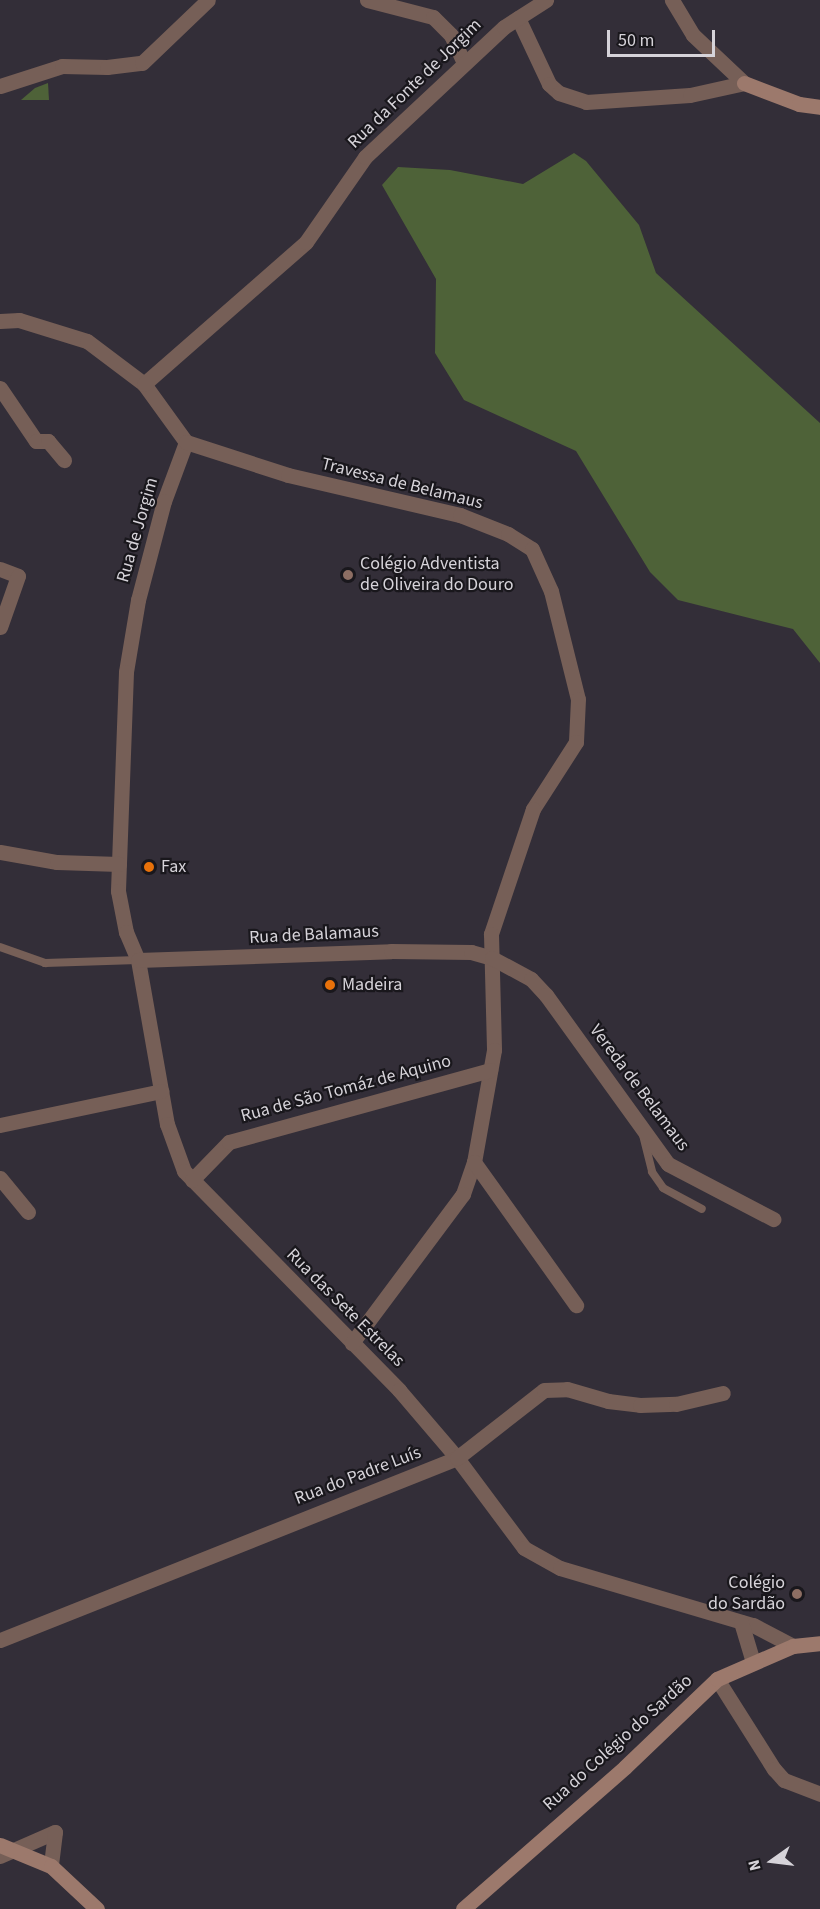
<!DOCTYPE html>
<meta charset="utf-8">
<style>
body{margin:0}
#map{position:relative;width:820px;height:1909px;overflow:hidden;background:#332e38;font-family:"Source Sans 3",sans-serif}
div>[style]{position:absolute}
.green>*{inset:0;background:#4e6238}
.lane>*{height:8px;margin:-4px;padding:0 4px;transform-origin:4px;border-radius:4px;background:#765f57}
.street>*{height:15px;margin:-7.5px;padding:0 7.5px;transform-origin:7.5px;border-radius:7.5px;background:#765f57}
.secondary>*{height:15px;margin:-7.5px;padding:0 7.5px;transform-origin:7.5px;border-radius:7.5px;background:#9c796c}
.dots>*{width:16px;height:16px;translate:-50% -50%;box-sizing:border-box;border:3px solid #19171c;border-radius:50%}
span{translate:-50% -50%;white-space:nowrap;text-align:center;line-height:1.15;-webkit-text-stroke:4.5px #19171c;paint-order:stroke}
.street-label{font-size:18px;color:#d6d3d9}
.poi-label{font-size:18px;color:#d6d3d9}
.left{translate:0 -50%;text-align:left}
.right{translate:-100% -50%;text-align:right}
.north{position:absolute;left:742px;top:1831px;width:60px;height:60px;-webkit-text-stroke:4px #19171c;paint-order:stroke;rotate:256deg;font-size:16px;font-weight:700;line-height:24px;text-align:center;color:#d6d3d9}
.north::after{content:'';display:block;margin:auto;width:21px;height:27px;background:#d6d3d9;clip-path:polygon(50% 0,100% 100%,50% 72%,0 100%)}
.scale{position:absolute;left:607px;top:30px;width:108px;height:27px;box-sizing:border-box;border:3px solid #d6d3d9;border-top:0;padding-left:8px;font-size:18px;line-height:21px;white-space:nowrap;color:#d6d3d9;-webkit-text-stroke:4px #19171c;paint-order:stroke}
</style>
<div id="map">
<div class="green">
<i style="clip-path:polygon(48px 83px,49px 100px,21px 100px,35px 88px)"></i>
<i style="clip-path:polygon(574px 153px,586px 161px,639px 225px,656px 273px,820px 423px,820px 663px,793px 629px,678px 600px,650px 572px,576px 451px,464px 400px,435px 353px,436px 279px,382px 185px,398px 167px,450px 170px,523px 184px)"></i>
</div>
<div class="lane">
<i style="left:0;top:947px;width:48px;rotate:19.6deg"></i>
<i style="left:45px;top:963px;width:93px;rotate:-1.8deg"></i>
<i style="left:643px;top:1135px;width:38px;rotate:76deg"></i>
<i style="left:652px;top:1172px;width:19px;rotate:55deg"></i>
<i style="left:663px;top:1188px;width:44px;rotate:28.3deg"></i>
</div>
<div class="street">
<i style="left:367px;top:0;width:68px;rotate:14.4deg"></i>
<i style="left:433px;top:17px;width:25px;rotate:45deg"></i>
<i style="left:451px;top:35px;width:31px;rotate:65deg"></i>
<i style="left:518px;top:18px;width:73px;rotate:64.8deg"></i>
<i style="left:549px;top:84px;width:13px;rotate:42deg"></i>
<i style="left:559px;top:93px;width:28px;rotate:18deg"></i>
<i style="left:586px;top:102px;width:104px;rotate:-3.9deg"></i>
<i style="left:690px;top:95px;width:55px;rotate:-12.5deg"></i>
<i style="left:744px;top:83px;width:70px;rotate:-136.7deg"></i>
<i style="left:693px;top:35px;width:41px;rotate:-121deg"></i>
<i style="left:0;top:86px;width:65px;rotate:-17.9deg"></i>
<i style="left:62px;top:66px;width:45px;rotate:1.3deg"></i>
<i style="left:107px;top:67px;width:35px;rotate:-7deg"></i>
<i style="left:142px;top:63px;width:91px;rotate:-43.7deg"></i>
<i style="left:0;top:321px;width:19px;rotate:-3deg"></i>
<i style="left:19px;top:320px;width:71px;rotate:17.2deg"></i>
<i style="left:87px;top:341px;width:71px;rotate:37deg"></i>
<i style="left:144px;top:384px;width:72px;rotate:54.1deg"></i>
<i style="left:186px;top:442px;width:63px;rotate:110.4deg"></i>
<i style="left:164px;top:501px;width:102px;rotate:104.7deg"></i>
<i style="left:138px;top:600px;width:73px;rotate:99.5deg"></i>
<i style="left:126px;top:672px;width:219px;rotate:92.1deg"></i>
<i style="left:118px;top:891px;width:42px;rotate:79deg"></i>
<i style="left:126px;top:932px;width:30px;rotate:67deg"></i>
<i style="left:138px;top:960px;width:167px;rotate:80deg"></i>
<i style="left:167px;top:1124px;width:50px;rotate:70.1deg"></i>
<i style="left:184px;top:1171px;width:307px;rotate:45.5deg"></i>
<i style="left:399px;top:1390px;width:89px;rotate:49.5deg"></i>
<i style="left:457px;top:1458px;width:112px;rotate:53.3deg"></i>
<i style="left:524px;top:1548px;width:41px;rotate:29.1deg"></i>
<i style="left:560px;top:1568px;width:201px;rotate:16.5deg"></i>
<i style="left:753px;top:1625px;width:45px;rotate:27.7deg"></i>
<i style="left:144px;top:384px;width:215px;rotate:-41.2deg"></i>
<i style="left:306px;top:242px;width:103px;rotate:-55.2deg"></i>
<i style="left:365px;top:157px;width:190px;rotate:-43.1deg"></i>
<i style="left:504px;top:27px;width:50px;rotate:-32.7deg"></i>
<i style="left:0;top:388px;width:64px;rotate:55.8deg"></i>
<i style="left:36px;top:441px;width:12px"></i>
<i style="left:48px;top:441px;width:25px;rotate:50deg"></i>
<i style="left:186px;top:442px;width:107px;rotate:17.9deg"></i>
<i style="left:288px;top:475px;width:177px;rotate:13.1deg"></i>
<i style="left:460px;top:515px;width:52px;rotate:21.6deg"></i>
<i style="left:508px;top:534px;width:28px;rotate:32deg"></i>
<i style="left:532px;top:549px;width:46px;rotate:65.7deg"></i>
<i style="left:551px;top:591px;width:111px;rotate:76deg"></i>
<i style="left:578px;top:699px;width:43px;rotate:92.7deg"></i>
<i style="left:576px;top:742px;width:80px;rotate:122.7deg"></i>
<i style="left:533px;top:809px;width:132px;rotate:108.6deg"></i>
<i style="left:491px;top:934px;width:116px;rotate:88.5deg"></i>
<i style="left:494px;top:1050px;width:114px;rotate:100.1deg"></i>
<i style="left:474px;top:1162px;width:34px;rotate:109deg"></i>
<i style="left:463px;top:1194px;width:186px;rotate:126.7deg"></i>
<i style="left:0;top:569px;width:19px;rotate:21deg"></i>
<i style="left:18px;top:576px;width:54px;rotate:109.4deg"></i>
<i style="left:0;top:852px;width:58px;rotate:10deg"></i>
<i style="left:57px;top:862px;width:62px;rotate:1.8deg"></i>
<i style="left:138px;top:960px;width:253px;rotate:-2deg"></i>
<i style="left:391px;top:951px;width:80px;rotate:0.7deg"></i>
<i style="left:471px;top:952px;width:22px;rotate:16deg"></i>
<i style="left:492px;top:958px;width:44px;rotate:28.3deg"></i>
<i style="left:531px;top:979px;width:22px;rotate:47deg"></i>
<i style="left:546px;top:995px;width:208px;rotate:54.2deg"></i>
<i style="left:668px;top:1164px;width:119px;rotate:27.6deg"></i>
<i style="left:0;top:1125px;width:165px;rotate:-11.9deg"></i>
<i style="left:474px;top:1162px;width:176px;rotate:54.5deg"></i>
<i style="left:0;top:1178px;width:44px;rotate:50.5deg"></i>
<i style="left:192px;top:1180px;width:53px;rotate:-45.8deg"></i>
<i style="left:229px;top:1142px;width:271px;rotate:-15.4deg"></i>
<i style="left:741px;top:1622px;width:42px;rotate:73.3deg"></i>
<i style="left:0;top:1640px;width:492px;rotate:-21.7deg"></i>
<i style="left:457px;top:1458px;width:110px;rotate:-38deg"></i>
<i style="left:544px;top:1390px;width:23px;rotate:-2deg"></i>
<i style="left:567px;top:1389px;width:43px;rotate:16.3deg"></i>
<i style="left:608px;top:1401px;width:32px;rotate:7deg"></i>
<i style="left:640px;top:1405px;width:36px;rotate:-2deg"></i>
<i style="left:676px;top:1404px;width:48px;rotate:-13.2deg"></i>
<i style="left:717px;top:1679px;width:107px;rotate:57.7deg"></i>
<i style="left:774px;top:1769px;width:15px;rotate:48deg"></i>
<i style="left:784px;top:1780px;width:39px;rotate:21deg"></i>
<i style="left:0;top:1856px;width:60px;rotate:-23.6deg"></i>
<i style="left:55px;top:1832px;width:34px;rotate:97deg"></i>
</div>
<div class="secondary">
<i style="left:744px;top:83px;width:59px;rotate:20.9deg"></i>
<i style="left:799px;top:104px;width:21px;rotate:8deg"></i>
<i style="left:0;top:1845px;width:55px;rotate:22.4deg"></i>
<i style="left:51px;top:1866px;width:63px;rotate:43.1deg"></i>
<i style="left:463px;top:1909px;width:215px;rotate:-41.2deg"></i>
<i style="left:625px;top:1767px;width:127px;rotate:-43.7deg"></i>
<i style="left:717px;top:1679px;width:83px;rotate:-23.5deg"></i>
<i style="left:793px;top:1646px;width:27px;rotate:-6deg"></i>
</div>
<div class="dots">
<i style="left:348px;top:575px;background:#8d6e63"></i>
<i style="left:149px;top:867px;background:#e8710a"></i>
<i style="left:330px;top:985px;background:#e8710a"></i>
<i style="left:797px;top:1594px;background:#8d6e63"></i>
</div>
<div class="street-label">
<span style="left:415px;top:84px;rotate:-44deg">Rua da Fonte de Jorgim</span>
<span style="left:402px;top:484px;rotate:14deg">Travessa de Belamaus</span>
<span style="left:138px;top:530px;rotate:-74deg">Rua de Jorgim</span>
<span style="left:314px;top:935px;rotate:-3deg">Rua de Balamaus</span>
<span style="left:639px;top:1088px;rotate:53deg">Vereda de Belamaus</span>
<span style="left:346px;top:1089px;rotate:-15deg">Rua de São Tomáz de Aquino</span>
<span style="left:345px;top:1308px;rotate:45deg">Rua das Sete Estrelas</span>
<span style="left:358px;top:1476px;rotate:-21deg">Rua do Padre Luís</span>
<span style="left:618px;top:1743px;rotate:-42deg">Rua do Colégio do Sardão</span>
</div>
<div class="poi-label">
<span class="left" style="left:360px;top:575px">Colégio Adventista<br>de Oliveira do Douro</span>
<span class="left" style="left:161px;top:867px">Fax</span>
<span class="left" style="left:342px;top:985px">Madeira</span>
<span class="right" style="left:785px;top:1594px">Colégio<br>do Sardão</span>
</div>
<div class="north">N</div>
<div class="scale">50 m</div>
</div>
